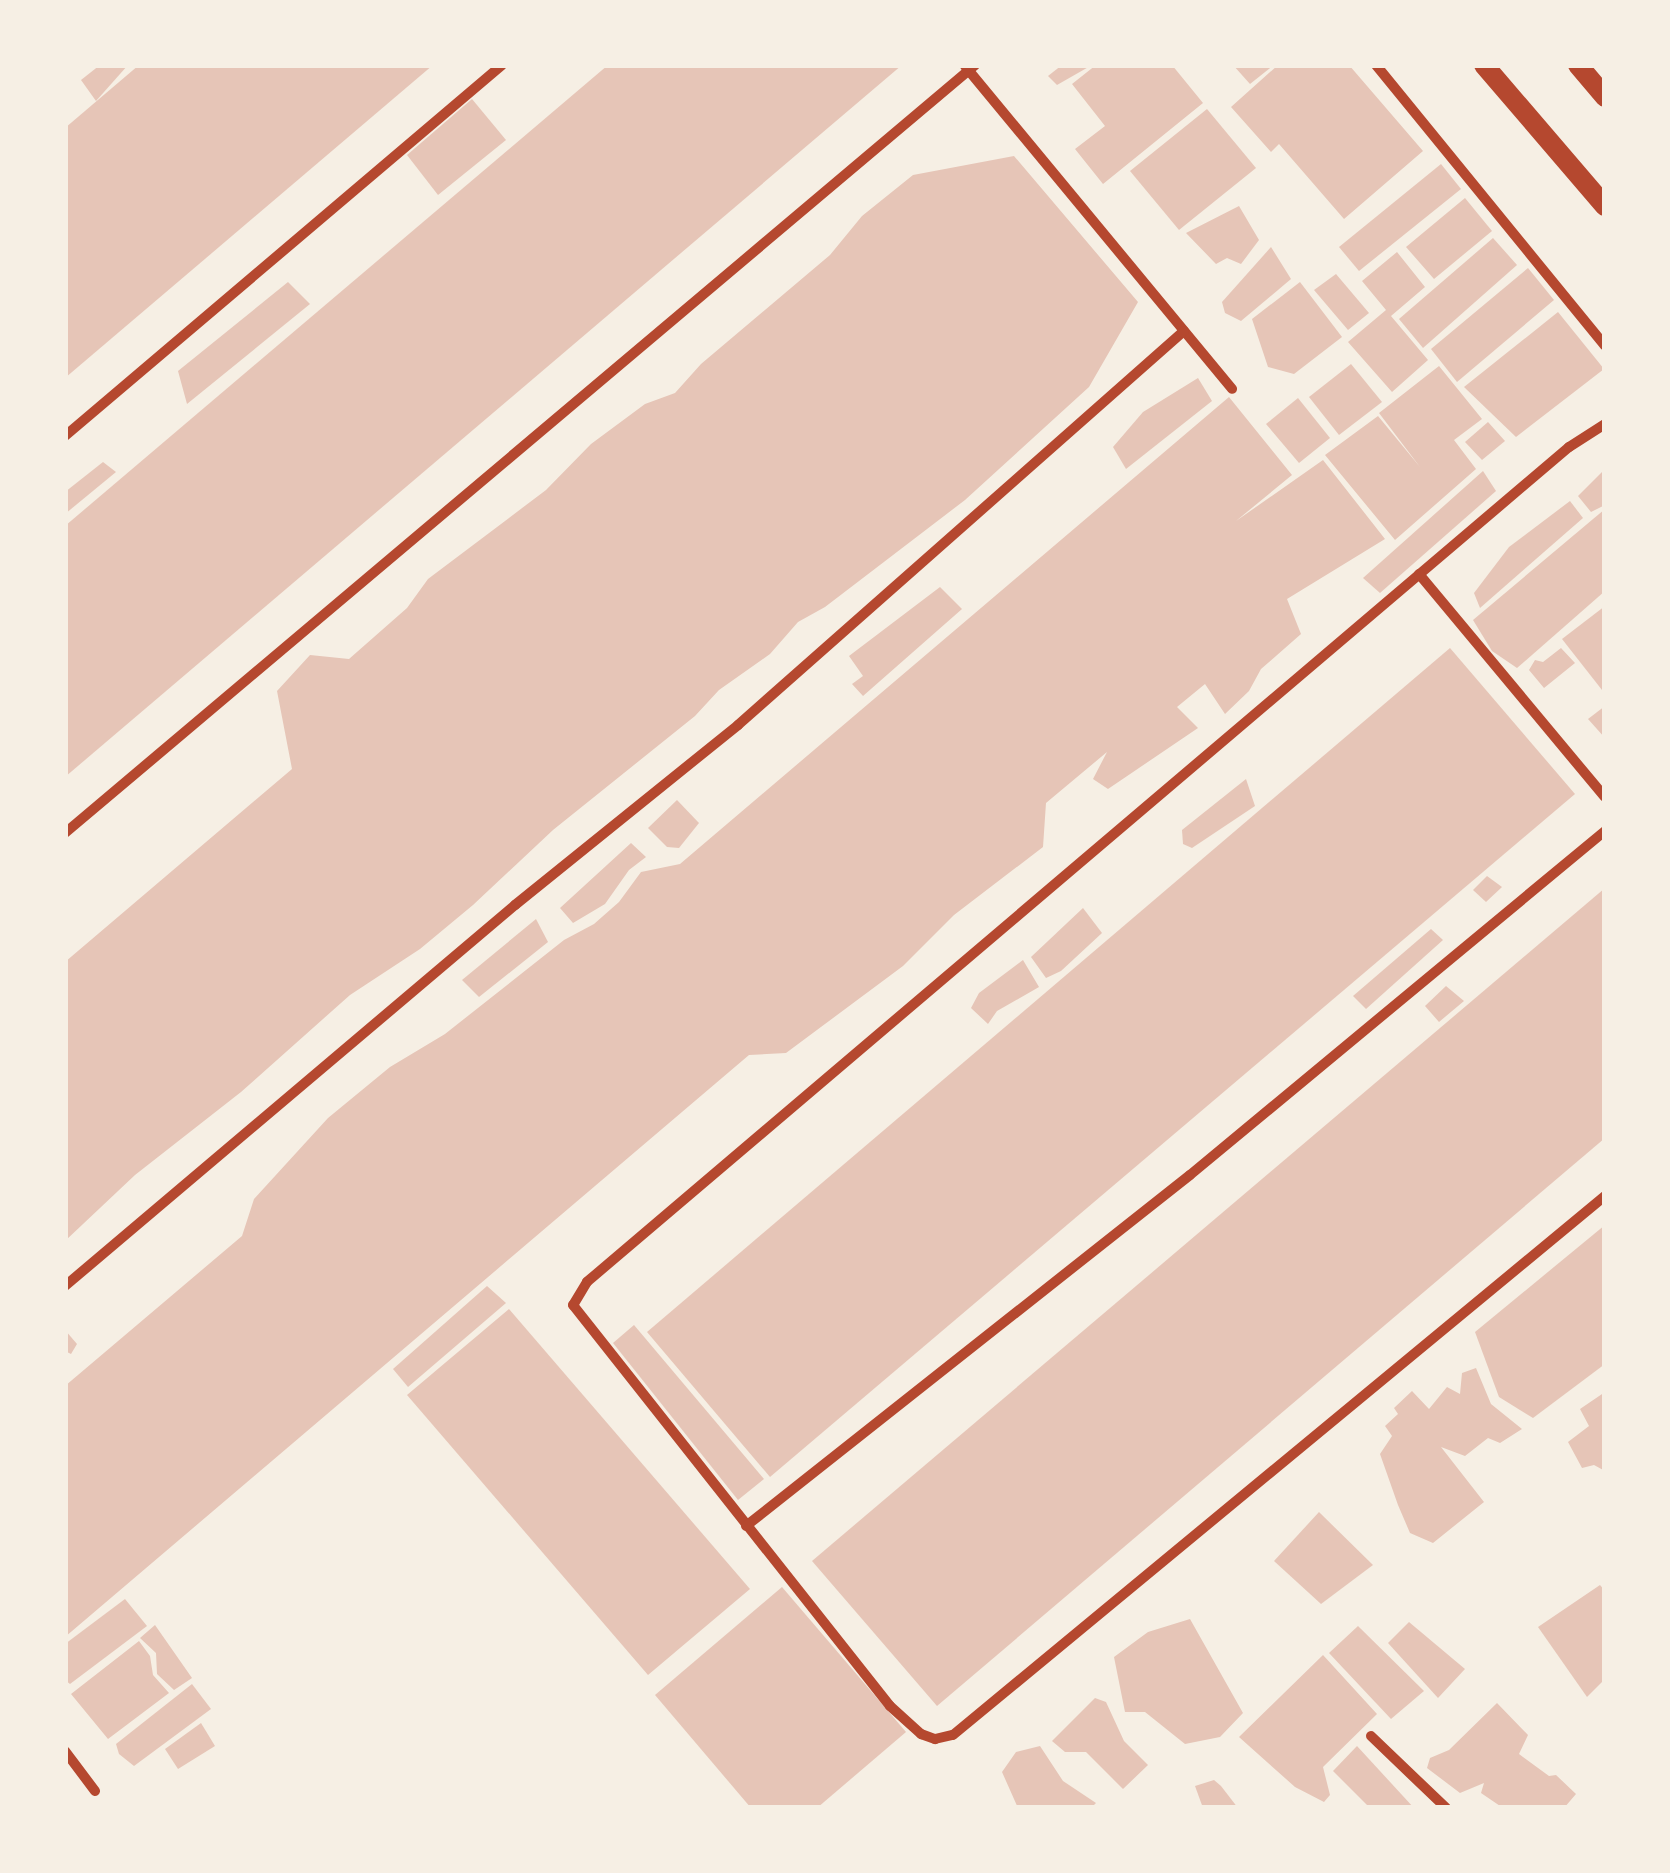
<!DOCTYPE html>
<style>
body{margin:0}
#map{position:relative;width:1670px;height:1873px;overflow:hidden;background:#f6efe4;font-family:Merriweather,serif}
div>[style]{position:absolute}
.building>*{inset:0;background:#e6c5b7}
.minor>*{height:10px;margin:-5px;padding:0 5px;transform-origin:5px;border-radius:5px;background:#b5482f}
.secondary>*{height:20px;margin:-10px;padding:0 10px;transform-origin:10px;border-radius:10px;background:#b5482f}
span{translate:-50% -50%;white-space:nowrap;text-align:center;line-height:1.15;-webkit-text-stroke:8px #f6efe4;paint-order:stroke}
.frame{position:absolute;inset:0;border:68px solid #f6efe4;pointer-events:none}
</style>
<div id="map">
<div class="building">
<i style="clip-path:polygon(100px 65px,128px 65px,96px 101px,81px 80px)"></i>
<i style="clip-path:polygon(139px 65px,433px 65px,65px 378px,65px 128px)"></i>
<i style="clip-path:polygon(608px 65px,902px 65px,65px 777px,65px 526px)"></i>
<i style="clip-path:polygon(1062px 65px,1092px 65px,1057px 85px,1048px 76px)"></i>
<i style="clip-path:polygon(1096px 65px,1172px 65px,1203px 103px,1103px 184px,1075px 149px,1105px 126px,1072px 84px)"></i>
<i style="clip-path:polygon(1233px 65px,1274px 65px,1250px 84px)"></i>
<i style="clip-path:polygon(1278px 65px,1349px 65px,1423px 151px,1344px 219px,1279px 144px,1271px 152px,1231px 107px)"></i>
<i style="clip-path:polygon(472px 99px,506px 140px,438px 195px,407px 155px)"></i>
<i style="clip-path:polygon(1207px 109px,1256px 168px,1179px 230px,1130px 171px)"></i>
<i style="clip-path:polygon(1014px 156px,1138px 302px,1089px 387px,965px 500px,825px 607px,798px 622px,770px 654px,719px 690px,695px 716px,553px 830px,473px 905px,420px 949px,350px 995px,241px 1092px,135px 1175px,65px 1241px,65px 962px,292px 769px,277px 691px,310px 655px,349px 659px,407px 608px,428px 579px,546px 490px,591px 444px,645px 404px,675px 393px,701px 364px,830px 255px,862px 216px,913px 175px)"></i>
<i style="clip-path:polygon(1441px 164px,1461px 189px,1359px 271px,1339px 247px)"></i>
<i style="clip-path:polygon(1465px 198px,1492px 231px,1434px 279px,1406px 247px)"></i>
<i style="clip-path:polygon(1239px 206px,1259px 240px,1241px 264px,1227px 258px,1216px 264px,1186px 233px)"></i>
<i style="clip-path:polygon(1493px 238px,1517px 265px,1423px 348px,1399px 319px)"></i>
<i style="clip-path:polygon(1271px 247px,1291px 279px,1241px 321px,1225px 313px,1222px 302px)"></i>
<i style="clip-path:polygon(1397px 252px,1425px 287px,1391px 316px,1428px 360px,1392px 392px,1348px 342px,1386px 310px,1362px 281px)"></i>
<i style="clip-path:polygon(1528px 268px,1554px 300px,1457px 382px,1431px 349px)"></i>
<i style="clip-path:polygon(1336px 274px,1369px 313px,1348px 330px,1314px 290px)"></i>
<i style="clip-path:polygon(288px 282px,310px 304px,187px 404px,178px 371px)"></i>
<i style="clip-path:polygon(1300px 282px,1342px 337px,1294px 374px,1268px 367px,1252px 319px)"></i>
<i style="clip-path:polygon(1558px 312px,1604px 369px,1516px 437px,1464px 387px)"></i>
<i style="clip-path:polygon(1351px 364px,1382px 402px,1339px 435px,1309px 397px)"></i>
<i style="clip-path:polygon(1439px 366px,1482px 419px,1454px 440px,1476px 469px,1395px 540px,1325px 455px,1378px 416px,1420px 467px,1379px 413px)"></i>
<i style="clip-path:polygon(1198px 378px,1212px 401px,1126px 469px,1113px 447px,1143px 412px)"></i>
<i style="clip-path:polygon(1229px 397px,1292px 475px,1236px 521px,1323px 460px,1385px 539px,1287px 599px,1301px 634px,1261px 669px,1249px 691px,1225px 714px,1205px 684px,1177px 707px,1198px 728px,1108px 789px,1093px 779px,1107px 752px,1046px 803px,1043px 847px,954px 915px,903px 966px,786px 1053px,749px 1055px,65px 1637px,65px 1386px,242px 1236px,254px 1199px,328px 1118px,390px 1067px,445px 1034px,564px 940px,594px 924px,619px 902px,641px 872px,680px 864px)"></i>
<i style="clip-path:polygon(1298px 398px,1330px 438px,1299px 463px,1266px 424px)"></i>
<i style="clip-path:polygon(1488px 422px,1505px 441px,1482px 460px,1465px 442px)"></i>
<i style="clip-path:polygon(103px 462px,116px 472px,65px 514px,65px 492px)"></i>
<i style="clip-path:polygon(1483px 471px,1496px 491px,1380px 593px,1363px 578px)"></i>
<i style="clip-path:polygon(1603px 471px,1605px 505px,1591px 512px,1578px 496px)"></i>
<i style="clip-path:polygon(1570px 501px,1583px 518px,1480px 608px,1474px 593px,1509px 547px)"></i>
<i style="clip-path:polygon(1605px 509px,1605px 591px,1517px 668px,1492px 651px,1473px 620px)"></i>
<i style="clip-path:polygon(940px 587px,962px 609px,863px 696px,852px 684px,863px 676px,849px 656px)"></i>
<i style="clip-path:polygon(1605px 606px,1605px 688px,1602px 690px,1562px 639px)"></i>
<i style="clip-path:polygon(1450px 648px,1575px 794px,770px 1477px,647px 1332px)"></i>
<i style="clip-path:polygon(1561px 648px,1575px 663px,1544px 688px,1529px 670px,1535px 660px,1543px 662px)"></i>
<i style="clip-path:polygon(1605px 706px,1605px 738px,1588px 719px)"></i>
<i style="clip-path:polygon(1246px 779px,1255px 806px,1192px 848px,1183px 844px,1182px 830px)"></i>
<i style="clip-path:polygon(677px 800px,699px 823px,679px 848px,667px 847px,648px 828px)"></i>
<i style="clip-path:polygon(631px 843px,646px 857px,629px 870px,605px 904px,573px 923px,560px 908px)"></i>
<i style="clip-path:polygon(1487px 876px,1502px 887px,1486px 902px,1473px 890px)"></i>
<i style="clip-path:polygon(1605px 888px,1605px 1138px,937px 1706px,812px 1561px)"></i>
<i style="clip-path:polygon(1083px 908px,1102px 933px,1061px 971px,1046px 978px,1031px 957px)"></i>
<i style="clip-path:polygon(536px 919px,548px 942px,479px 997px,462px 980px)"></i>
<i style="clip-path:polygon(1431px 929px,1443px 940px,1366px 1009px,1353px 996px)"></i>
<i style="clip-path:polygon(1023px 960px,1039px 987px,997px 1011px,988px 1024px,971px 1008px,979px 993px)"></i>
<i style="clip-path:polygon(1446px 986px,1464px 1001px,1439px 1022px,1425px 1006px)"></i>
<i style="clip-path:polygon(1605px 1225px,1605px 1364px,1533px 1418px,1499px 1397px,1475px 1332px)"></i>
<i style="clip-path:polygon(487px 1286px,506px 1303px,408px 1387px,393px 1369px)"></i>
<i style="clip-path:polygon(509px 1309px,750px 1589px,648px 1675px,407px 1395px)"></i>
<i style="clip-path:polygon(634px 1325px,764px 1479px,738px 1500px,613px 1343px)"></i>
<i style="clip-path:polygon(65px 1330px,77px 1344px,71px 1354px,65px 1351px)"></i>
<i style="clip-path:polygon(1476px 1368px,1491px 1404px,1522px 1429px,1500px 1443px,1488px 1438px,1465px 1456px,1441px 1447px,1484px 1502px,1433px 1543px,1410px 1533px,1398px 1505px,1380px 1454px,1392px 1436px,1385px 1426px,1398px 1414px,1394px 1408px,1412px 1391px,1429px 1409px,1447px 1387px,1460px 1394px,1462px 1373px)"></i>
<i style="clip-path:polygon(1605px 1392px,1605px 1471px,1594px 1465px,1582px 1468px,1568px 1442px,1589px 1426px,1580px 1409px)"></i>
<i style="clip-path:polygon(1319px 1512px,1373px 1565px,1321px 1604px,1274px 1561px)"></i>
<i style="clip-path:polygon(1600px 1585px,1605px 1591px,1605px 1679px,1587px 1697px,1538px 1627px)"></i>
<i style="clip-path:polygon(782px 1587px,906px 1732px,817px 1808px,751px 1808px,655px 1695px)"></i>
<i style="clip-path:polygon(125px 1599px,147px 1626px,70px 1684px,65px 1680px,65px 1644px)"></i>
<i style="clip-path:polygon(1190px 1619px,1243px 1713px,1220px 1737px,1185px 1744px,1145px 1712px,1125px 1712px,1114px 1657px,1148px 1632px)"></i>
<i style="clip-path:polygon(1409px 1622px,1465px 1669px,1438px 1698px,1388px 1643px)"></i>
<i style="clip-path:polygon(155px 1625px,192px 1678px,174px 1690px,157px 1674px,156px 1653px,140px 1638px)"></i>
<i style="clip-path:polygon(1358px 1626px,1424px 1691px,1391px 1719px,1329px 1653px)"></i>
<i style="clip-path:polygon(139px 1641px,150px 1656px,153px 1675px,169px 1693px,108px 1739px,71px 1694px)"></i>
<i style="clip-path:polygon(1323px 1655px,1377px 1714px,1323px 1767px,1330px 1795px,1324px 1802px,1295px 1787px,1239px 1737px)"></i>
<i style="clip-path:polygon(192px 1684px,211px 1709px,134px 1766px,119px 1754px,116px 1744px)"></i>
<i style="clip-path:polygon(1095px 1698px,1106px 1702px,1124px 1741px,1148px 1765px,1123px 1789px,1086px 1752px,1065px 1752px,1052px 1741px)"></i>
<i style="clip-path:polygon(1497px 1703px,1528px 1735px,1519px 1754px,1549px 1776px,1556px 1775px,1576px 1794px,1564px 1808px,1503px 1808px,1481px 1793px,1484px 1783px,1460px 1793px,1427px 1768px,1430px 1758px,1449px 1750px)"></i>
<i style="clip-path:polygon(201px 1723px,215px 1746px,178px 1769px,165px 1749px)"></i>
<i style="clip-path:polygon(1040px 1746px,1063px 1781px,1096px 1803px,1091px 1808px,1018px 1808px,1002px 1772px,1016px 1752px)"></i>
<i style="clip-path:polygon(1357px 1746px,1414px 1808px,1370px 1808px,1333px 1771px)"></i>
<i style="clip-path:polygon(1214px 1780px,1221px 1786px,1238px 1808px,1203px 1808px,1195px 1786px)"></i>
</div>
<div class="minor">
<i style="left:1376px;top:65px;width:362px;rotate:50.8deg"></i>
<i style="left:965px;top:66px;width:419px;rotate:50.4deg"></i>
<i style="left:1605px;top:424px;width:43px;rotate:147.4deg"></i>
<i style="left:1569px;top:447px;width:1289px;rotate:139.63deg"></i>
<i style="left:587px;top:1282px;width:27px;rotate:121deg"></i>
<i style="left:573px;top:1305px;width:511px;rotate:51.67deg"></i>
<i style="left:890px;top:1706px;width:42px;rotate:42.1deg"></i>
<i style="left:921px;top:1734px;width:15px;rotate:20deg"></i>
<i style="left:935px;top:1739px;width:18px;rotate:-13deg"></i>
<i style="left:953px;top:1735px;width:846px;rotate:-39.58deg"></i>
<i style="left:65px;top:436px;width:573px;rotate:-40.33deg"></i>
<i style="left:1419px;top:574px;width:290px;rotate:50.2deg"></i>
<i style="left:65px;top:833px;width:1191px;rotate:-40.16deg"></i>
<i style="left:65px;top:1286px;width:590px;rotate:-40.25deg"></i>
<i style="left:515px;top:905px;width:287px;rotate:-38.9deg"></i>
<i style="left:738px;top:725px;width:595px;rotate:-41.46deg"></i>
<i style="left:746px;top:1526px;width:566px;rotate:-38.33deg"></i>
<i style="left:1190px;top:1175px;width:539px;rotate:-39.66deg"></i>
<i style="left:1371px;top:1736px;width:104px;rotate:43.8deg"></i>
<i style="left:65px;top:1751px;width:50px;rotate:53.1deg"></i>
</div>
<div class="secondary">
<i style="left:1484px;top:65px;width:186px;rotate:49.4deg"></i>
<i style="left:1578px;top:65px;width:42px;rotate:49.8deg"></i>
</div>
<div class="frame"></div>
</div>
